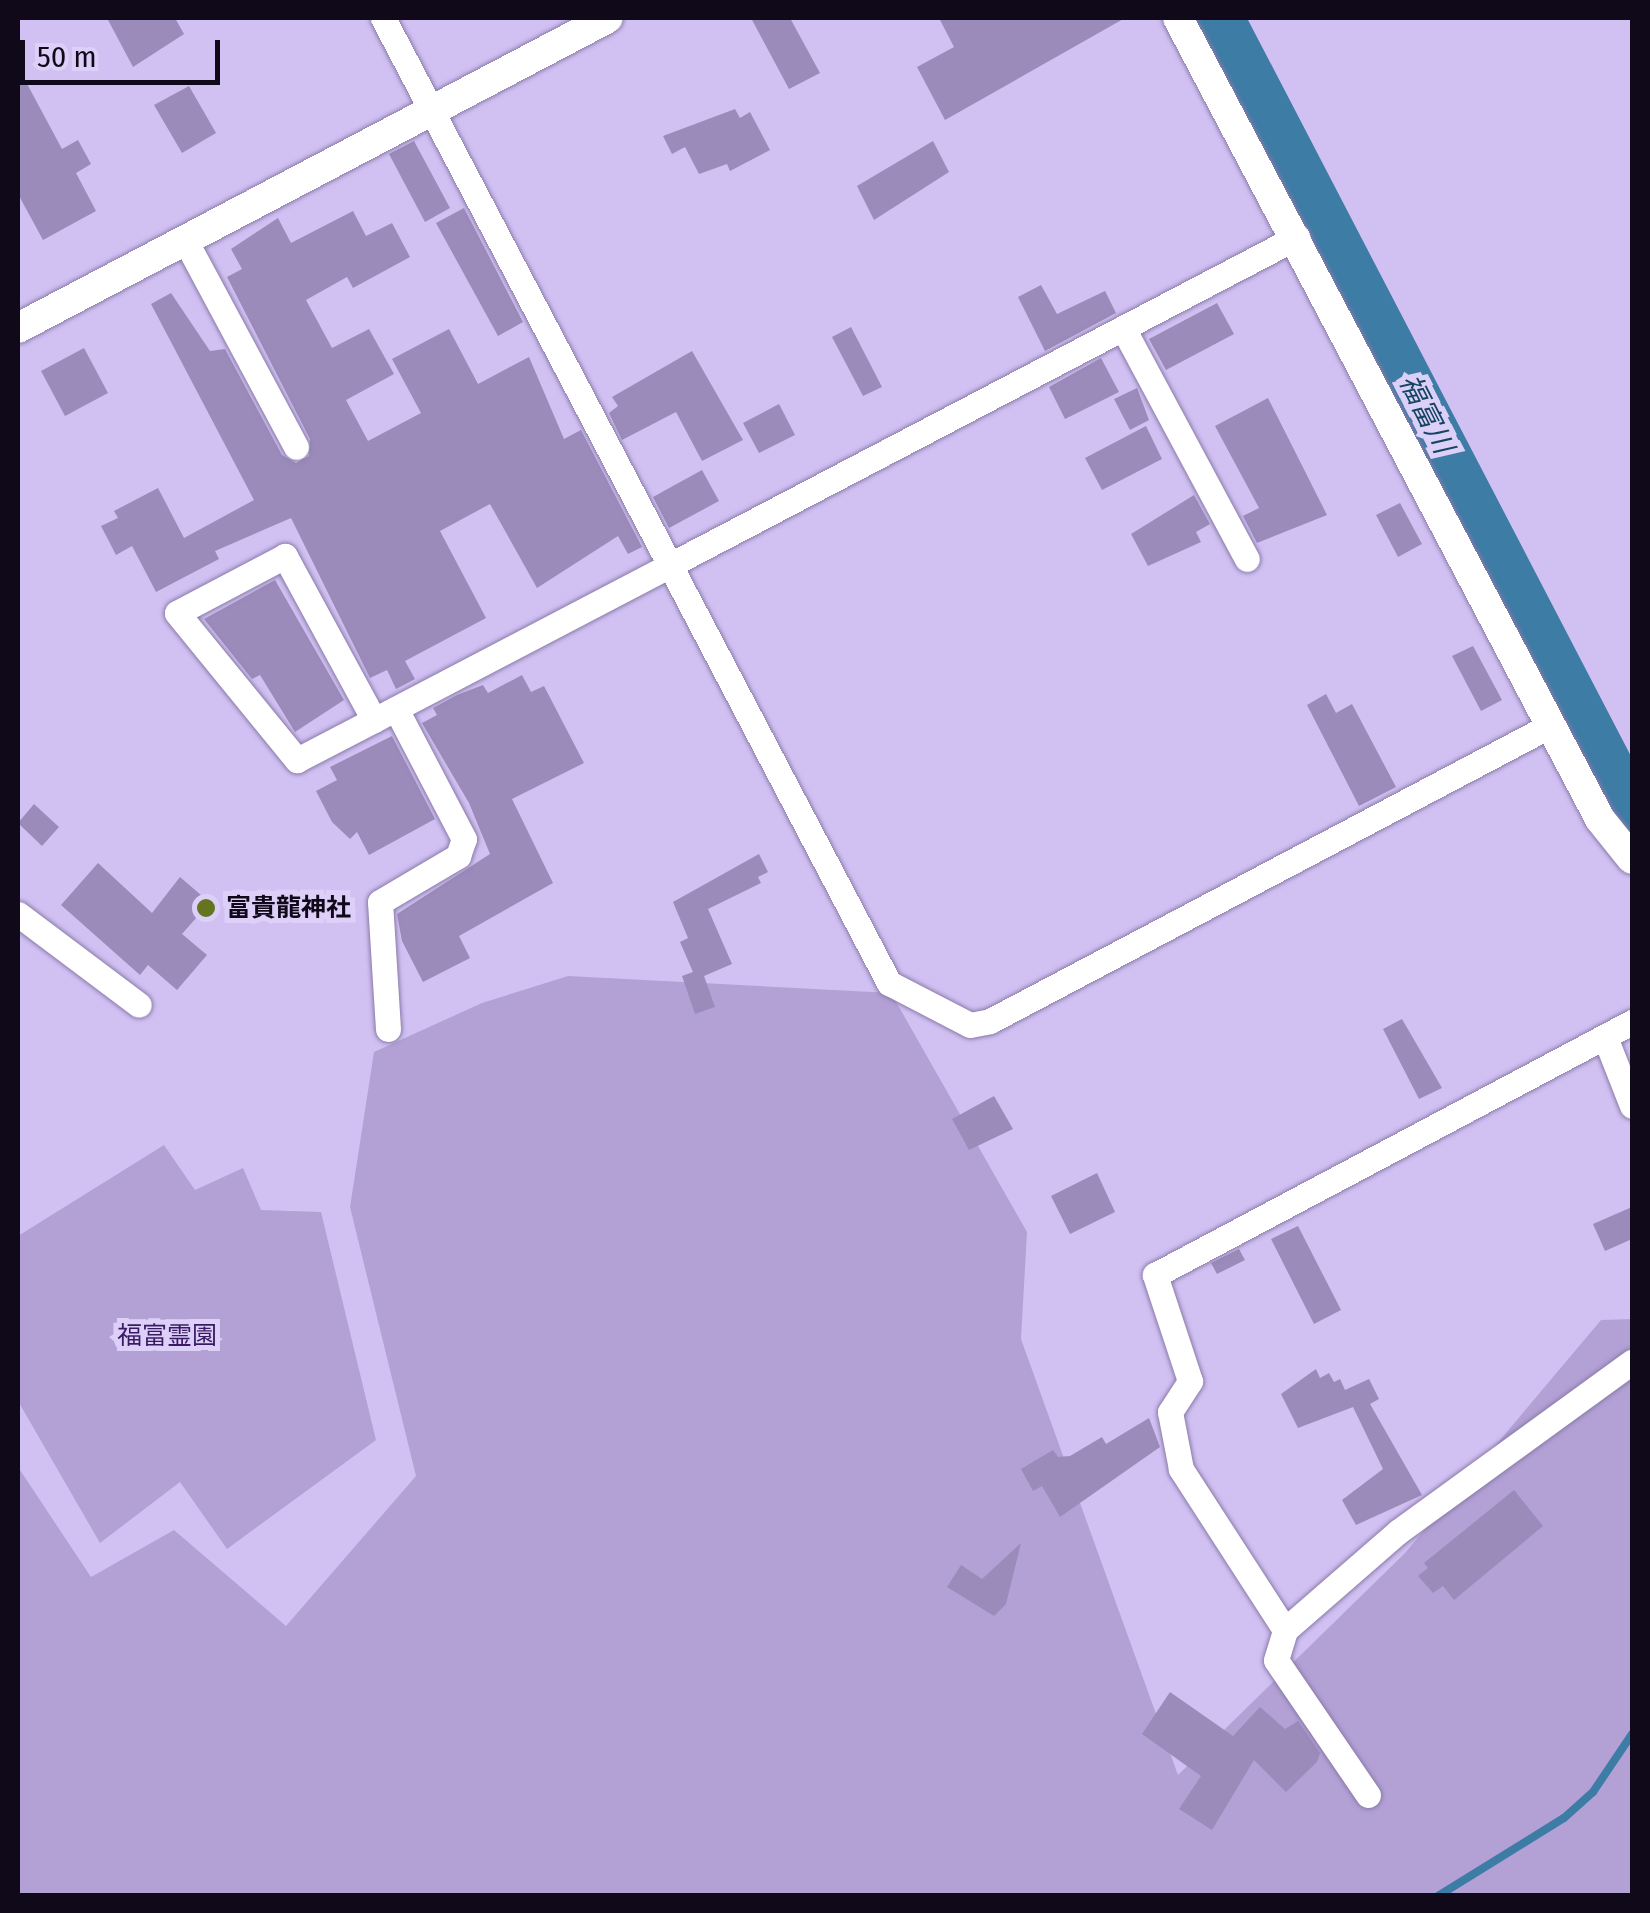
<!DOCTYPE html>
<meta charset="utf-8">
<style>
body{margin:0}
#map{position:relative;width:1650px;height:1913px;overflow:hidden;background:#d1c1f3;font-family:"Fira Sans Condensed","Noto Sans JP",sans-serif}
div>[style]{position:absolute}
.green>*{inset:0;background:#b3a1d6}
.stream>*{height:8px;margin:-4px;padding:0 4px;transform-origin:4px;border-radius:4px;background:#3d7ca5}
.river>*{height:48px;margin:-24px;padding:0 24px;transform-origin:24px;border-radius:24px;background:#3d7ca5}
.building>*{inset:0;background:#9a8bba}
.roads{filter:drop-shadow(0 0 2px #8a7ba9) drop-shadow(0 0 2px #8a7ba9)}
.minor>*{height:25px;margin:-12.5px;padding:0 12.5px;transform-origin:12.5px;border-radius:12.5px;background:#fff}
.tertiary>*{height:30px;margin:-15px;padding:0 15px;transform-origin:15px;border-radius:15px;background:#fff}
.dots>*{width:28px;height:28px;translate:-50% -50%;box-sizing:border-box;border:5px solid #ddd0f8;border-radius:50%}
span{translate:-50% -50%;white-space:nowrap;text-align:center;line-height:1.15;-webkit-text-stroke:10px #ddd0f8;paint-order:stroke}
.poi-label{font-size:25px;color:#10091a;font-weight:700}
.left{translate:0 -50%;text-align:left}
.park-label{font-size:25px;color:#3a1a62}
.water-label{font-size:28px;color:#144663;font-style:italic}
.frame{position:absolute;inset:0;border:20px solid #10091a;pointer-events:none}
.scale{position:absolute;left:20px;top:40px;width:200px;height:45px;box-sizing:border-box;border:5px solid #10091a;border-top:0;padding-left:12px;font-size:30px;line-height:35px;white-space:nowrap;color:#10091a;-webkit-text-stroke:8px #ddd0f8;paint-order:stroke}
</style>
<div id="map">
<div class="green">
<i style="clip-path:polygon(568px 976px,891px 993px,1027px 1232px,1021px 1339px,1178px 1775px,1405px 1553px,1601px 1320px,1632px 1319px,1632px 1895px,18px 1895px,18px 1467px,91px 1577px,174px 1530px,286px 1626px,416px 1476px,350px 1207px,374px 1052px,482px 1003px)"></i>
<i style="clip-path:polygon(164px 1145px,195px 1190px,243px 1168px,261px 1210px,321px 1212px,376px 1440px,227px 1549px,180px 1482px,100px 1543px,18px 1401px,18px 1236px)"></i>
</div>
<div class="stream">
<i style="left:1438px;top:1896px;width:148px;rotate:-31.8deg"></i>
<i style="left:1564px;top:1818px;width:39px;rotate:-42deg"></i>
<i style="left:1593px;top:1792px;width:70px;rotate:-56.1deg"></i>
</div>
<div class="river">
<i style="left:1220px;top:18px;width:893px;rotate:62.52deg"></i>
</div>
<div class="building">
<i style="clip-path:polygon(107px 18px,175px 18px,184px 34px,133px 67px)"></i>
<i style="clip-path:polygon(751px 18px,790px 18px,820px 73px,789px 89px)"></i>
<i style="clip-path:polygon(939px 18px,1125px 18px,945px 120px,917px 67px,954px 47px)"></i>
<i style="clip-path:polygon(18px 67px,62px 149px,78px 140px,91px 164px,76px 173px,96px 211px,43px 240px,18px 194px)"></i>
<i style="clip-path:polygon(189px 86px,216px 133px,182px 153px,154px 105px)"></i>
<i style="clip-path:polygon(735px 109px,740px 118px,750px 112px,770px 150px,730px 171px,727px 164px,699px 174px,685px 147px,672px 154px,663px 136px)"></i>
<i style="clip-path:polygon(414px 141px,450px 208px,425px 222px,389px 154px)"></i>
<i style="clip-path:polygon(933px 141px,949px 172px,874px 220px,857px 186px)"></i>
<i style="clip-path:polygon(464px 208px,523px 322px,498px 336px,436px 223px)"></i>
<i style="clip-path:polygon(353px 211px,366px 236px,392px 223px,410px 257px,353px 288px,347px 277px,306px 300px,332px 348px,369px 329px,394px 374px,346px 400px,368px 441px,421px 413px,392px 359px,449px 329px,478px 384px,529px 357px,564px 439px,581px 430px,642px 547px,628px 554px,618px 536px,537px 588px,490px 504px,440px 531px,486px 618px,405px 661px,415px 679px,396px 689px,387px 670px,370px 678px,291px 518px,215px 551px,219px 559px,156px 592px,132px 546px,116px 555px,101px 526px,118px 518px,114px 511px,158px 488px,184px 538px,254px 500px,151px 304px,171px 293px,210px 351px,225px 349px,282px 455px,296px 463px,309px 456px,310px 439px,227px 277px,242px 269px,231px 249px,278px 218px,291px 243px)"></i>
<i style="clip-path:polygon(1041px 285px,1057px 314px,1105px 291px,1116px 313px,1045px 351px,1018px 297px)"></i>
<i style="clip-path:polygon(1217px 303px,1234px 334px,1166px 370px,1149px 339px)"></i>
<i style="clip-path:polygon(851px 327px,882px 387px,863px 396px,832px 337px)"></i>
<i style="clip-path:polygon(84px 348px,108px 393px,65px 416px,41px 371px)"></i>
<i style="clip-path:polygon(692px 351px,743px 440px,702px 461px,676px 412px,622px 440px,609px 413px,618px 406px,612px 397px)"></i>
<i style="clip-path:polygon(1101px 358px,1119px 392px,1065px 419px,1049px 387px)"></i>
<i style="clip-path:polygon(1137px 388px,1149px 420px,1130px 430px,1114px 399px)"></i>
<i style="clip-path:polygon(1268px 398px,1327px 515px,1257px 543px,1243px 516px,1259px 508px,1215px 426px)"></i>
<i style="clip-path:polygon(779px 404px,795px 435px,759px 453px,743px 423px)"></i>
<i style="clip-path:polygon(1146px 426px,1162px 459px,1102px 490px,1085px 458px)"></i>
<i style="clip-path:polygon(702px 470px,719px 501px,669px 528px,653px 497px)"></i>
<i style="clip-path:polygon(1194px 495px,1210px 524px,1196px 532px,1201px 542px,1148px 566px,1131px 534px)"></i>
<i style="clip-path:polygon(1400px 503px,1422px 544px,1398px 557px,1376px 515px)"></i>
<i style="clip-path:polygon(275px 580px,344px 700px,295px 732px,260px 675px,252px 679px,204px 619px)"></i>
<i style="clip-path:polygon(1473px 646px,1502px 700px,1481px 711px,1452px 656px)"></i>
<i style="clip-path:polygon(522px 675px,531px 692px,544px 686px,584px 763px,512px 799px,553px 883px,459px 936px,470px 958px,423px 982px,402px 941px,397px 914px,490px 854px,469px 803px,422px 723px,437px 715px,433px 708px,457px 695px,483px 685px,488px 693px)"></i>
<i style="clip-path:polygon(1326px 694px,1336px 713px,1352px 704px,1396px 787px,1359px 806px,1307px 705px)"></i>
<i style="clip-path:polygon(392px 736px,435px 819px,369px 855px,357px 832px,350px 839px,332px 822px,316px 791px,337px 780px,330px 767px)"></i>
<i style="clip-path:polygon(34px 804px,59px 827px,42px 846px,18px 823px)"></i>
<i style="clip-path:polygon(759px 854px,768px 872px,758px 877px,761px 883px,708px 909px,732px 964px,704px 976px,715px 1007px,695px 1014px,682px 976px,693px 972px,680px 942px,688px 938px,673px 902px)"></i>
<i style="clip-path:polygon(98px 863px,152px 913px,180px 877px,201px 895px,195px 901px,204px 909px,182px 934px,207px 955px,177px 990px,148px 965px,140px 975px,61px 905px)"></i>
<i style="clip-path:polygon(1402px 1019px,1442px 1088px,1419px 1099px,1383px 1029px)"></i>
<i style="clip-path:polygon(994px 1096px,1013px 1129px,969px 1150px,952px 1119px)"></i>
<i style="clip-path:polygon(1097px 1173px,1115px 1212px,1070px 1234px,1051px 1196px)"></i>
<i style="clip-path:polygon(1632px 1207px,1632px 1239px,1605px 1251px,1593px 1224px)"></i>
<i style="clip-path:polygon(1298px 1226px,1341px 1310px,1314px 1324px,1271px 1239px)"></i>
<i style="clip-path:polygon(1239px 1249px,1245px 1260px,1217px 1274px,1211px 1263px)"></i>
<i style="clip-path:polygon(1316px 1369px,1320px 1378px,1329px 1373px,1334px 1382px,1340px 1379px,1345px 1390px,1369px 1379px,1379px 1399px,1370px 1404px,1422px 1495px,1356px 1525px,1342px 1500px,1383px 1469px,1353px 1407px,1298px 1428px,1281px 1394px)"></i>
<i style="clip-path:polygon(1149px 1418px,1160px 1447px,1060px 1517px,1042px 1486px,1033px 1491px,1021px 1469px,1053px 1450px,1058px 1457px,1070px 1456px,1102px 1437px,1106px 1444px)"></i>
<i style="clip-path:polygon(1514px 1490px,1543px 1526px,1454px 1600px,1443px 1586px,1433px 1593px,1418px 1576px,1428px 1568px,1424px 1563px)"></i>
<i style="clip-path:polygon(1021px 1543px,1006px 1604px,994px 1616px,947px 1587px,961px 1565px,982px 1579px)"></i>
<i style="clip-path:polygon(1170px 1692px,1233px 1736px,1260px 1707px,1285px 1729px,1298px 1721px,1320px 1753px,1317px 1762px,1286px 1792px,1254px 1760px,1212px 1830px,1179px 1809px,1201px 1776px,1142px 1734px)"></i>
</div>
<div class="roads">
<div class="minor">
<i style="left:383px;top:18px;width:1090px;rotate:62.33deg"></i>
<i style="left:889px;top:983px;width:91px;rotate:27.4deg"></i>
<i style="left:970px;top:1025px;width:20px;rotate:-11deg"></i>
<i style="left:990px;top:1021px;width:634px;rotate:-27.82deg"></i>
<i style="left:184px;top:238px;width:237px;rotate:61.8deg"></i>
<i style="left:1123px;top:328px;width:262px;rotate:61.8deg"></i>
<i style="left:374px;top:720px;width:187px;rotate:-118.5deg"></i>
<i style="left:285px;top:556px;width:122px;rotate:152.2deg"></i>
<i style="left:177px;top:613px;width:190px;rotate:50.8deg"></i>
<i style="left:297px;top:760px;width:87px;rotate:-27.5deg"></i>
<i style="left:374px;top:720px;width:334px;rotate:-27.6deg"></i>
<i style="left:670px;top:565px;width:708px;rotate:-27.62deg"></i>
<i style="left:18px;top:914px;width:151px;rotate:36.9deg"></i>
<i style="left:388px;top:1029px;width:127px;rotate:-93.6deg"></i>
<i style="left:380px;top:902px;width:91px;rotate:-30.5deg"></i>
<i style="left:458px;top:856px;width:18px;rotate:-71deg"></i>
<i style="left:464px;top:839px;width:147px;rotate:-117.6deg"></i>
<i style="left:1605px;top:1037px;width:74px;rotate:68.6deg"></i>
<i style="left:1285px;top:1630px;width:151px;rotate:-41deg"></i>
<i style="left:1399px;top:1531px;width:288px;rotate:-36deg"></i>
<i style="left:1368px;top:1795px;width:163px;rotate:-124.3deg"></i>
<i style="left:1276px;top:1660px;width:31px;rotate:-73deg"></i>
<i style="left:1285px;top:1630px;width:192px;rotate:-122.9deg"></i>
<i style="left:1181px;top:1469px;width:58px;rotate:-100.9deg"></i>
<i style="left:1170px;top:1412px;width:37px;rotate:-57deg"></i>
<i style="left:1190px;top:1381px;width:112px;rotate:-108.3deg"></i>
<i style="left:1155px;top:1275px;width:540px;rotate:-27.94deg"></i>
</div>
<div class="tertiary">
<i style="left:1178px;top:18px;width:905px;rotate:62.22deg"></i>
<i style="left:1600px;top:819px;width:51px;rotate:51.3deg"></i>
<i style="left:18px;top:328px;width:666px;rotate:-27.72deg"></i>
</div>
</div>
<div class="dots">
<i style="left:206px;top:908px;background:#647421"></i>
</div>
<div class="poi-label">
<span class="left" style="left:226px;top:908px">富貴龍神社</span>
</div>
<div class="park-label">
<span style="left:167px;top:1336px">福富霊園</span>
</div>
<div class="water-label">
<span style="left:1426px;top:414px;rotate:63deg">福富川</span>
</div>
<div class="frame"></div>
<div class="scale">50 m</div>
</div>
